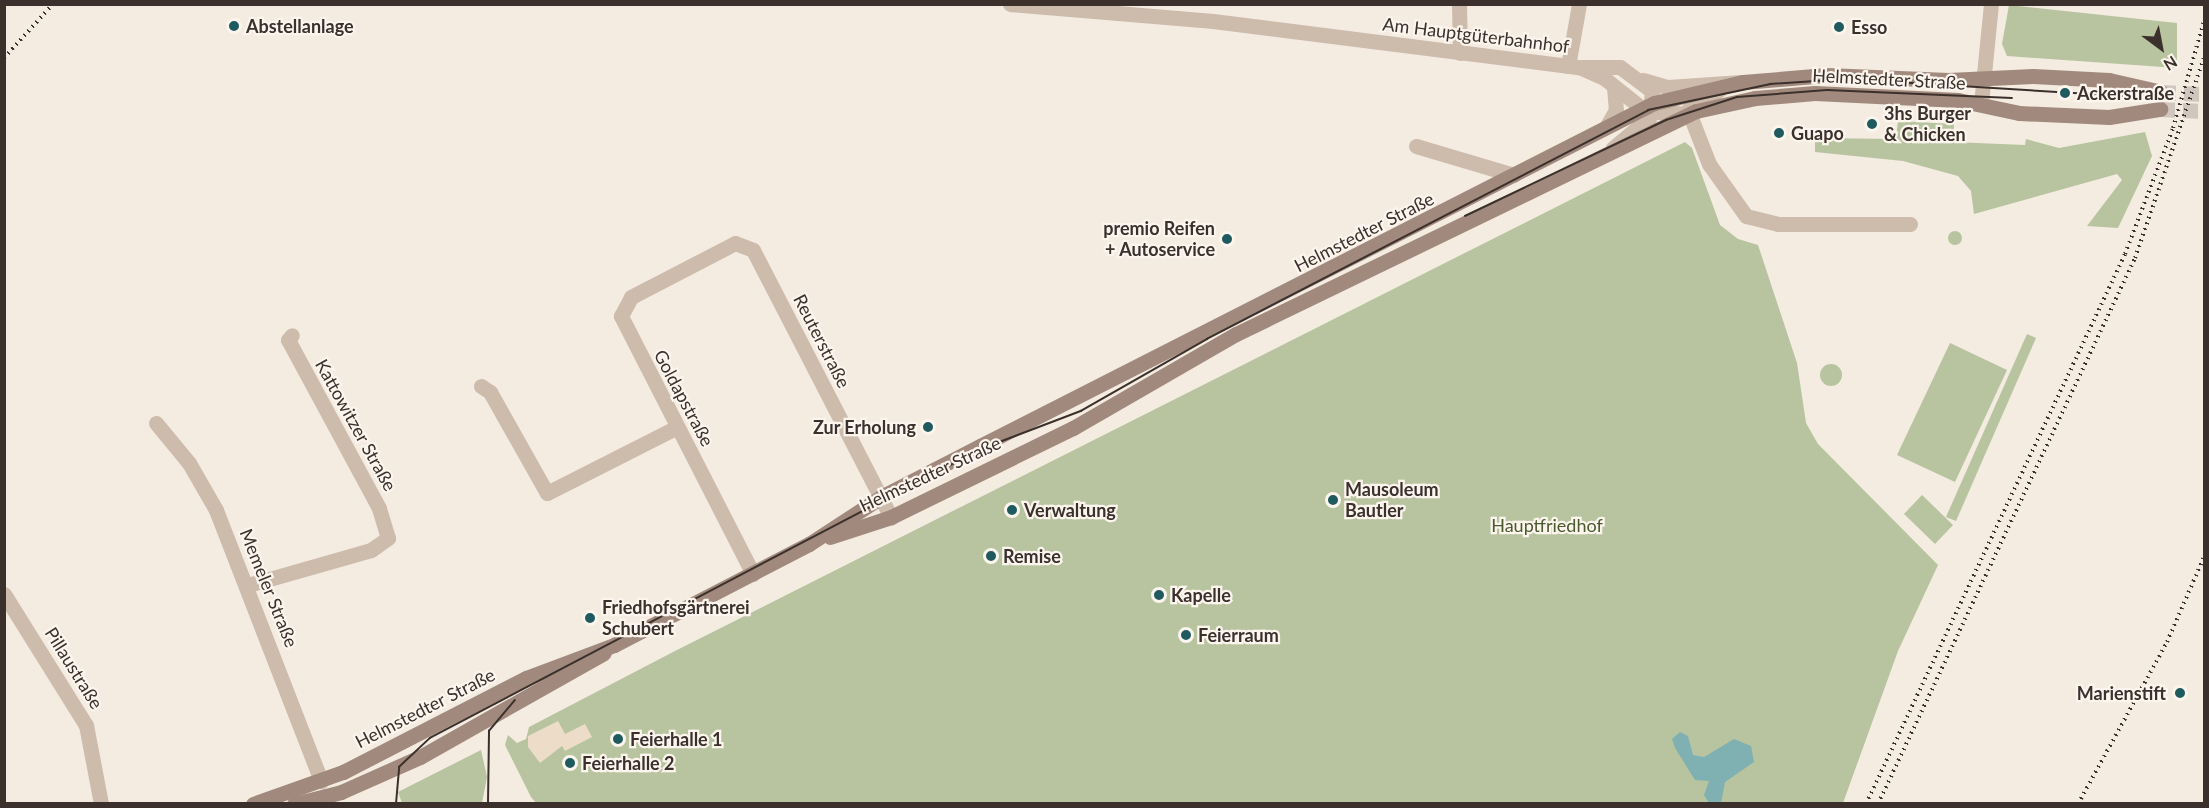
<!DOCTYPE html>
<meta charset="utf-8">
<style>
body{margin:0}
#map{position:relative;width:2209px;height:808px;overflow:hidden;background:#f4ebe1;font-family:Lato,sans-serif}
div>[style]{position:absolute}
.green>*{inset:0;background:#b8c4a0}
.round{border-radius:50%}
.plaza>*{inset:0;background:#ecdcc8}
.water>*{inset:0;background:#7fb0b2}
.secondary-tunnel>*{height:15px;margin-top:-7.5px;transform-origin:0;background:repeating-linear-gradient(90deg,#cfc6bd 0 15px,transparent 0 23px)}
.minor>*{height:15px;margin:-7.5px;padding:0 7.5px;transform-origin:7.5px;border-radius:7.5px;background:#cdbbac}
.tertiary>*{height:15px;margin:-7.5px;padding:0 7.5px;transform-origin:7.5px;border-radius:7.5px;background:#cdbbac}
.secondary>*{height:15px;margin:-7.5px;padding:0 7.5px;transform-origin:7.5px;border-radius:7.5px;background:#a18a7d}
.tram>*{height:1.5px;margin:-0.75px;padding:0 0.75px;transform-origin:0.75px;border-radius:0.75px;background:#3b302b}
.rail>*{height:4px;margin-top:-2px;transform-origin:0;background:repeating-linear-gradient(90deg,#3b302b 0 1.5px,transparent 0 6px)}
.dots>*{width:16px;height:16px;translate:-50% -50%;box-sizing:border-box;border:3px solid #fbf5ee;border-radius:50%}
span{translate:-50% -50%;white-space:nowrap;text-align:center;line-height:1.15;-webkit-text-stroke:4.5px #fbf5ee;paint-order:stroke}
.poi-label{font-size:18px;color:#3b302b;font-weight:700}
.left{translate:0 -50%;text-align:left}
.right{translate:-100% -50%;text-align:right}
.street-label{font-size:18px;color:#3b302b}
.park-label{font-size:18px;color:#4a5a2e}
.frame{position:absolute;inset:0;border:6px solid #3b302b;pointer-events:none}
.north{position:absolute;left:2131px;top:18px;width:60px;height:60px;-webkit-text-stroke:4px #fbf5ee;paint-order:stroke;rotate:148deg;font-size:16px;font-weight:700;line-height:24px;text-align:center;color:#3b302b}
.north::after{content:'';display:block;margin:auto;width:21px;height:27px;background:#3b302b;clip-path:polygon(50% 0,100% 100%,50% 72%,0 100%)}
</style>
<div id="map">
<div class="green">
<i style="clip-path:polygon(2009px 5px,2177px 23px,2177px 68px,2007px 56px,2002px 44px)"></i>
<i style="clip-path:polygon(1898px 121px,1954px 124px,1953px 142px,2025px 145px,2026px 139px,2059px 148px,2145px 132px,2152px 156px,2118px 228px,2087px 226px,2122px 180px,2117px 174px,1974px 214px,1971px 191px,1958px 176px,1903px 161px,1815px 152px,1815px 138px,1896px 139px)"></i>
<i style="clip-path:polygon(1685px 142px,1692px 148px,1720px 225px,1738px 239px,1758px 245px,1797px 363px,1806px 423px,1818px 444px,1938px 565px,1898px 651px,1843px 803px,537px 804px,531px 797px,505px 745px,508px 735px,517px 743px,526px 739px,529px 727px,675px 651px)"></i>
<i class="round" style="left:1948px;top:231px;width:14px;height:14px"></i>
<i style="clip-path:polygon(2027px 334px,2036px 338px,1956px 521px,1946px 517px)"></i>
<i style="clip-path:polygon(1950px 343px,2007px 370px,1955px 482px,1897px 455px)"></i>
<i class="round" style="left:1820px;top:364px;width:22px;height:22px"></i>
<i style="clip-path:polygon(1922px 495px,1953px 525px,1935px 544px,1904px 514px)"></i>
<i style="clip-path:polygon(481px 750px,487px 777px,482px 803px,402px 803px,398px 792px)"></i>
</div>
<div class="plaza">
<i style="clip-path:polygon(558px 721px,565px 734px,585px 724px,592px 737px,565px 751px,562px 746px,540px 763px,528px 747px,528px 736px)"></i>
</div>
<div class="water">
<i style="clip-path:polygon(1680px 732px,1688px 736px,1693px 755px,1704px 757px,1734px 739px,1751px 746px,1754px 762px,1725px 782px,1721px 803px,1709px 803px,1704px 795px,1709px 781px,1695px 780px,1675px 748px,1672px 739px)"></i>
</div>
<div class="secondary-tunnel">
<i style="left:2161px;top:92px;width:43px;rotate:2.7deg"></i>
<i style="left:2160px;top:109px;width:44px;rotate:2.6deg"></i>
</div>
<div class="minor">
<i style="left:1010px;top:4px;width:204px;rotate:4.8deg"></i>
<i style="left:1213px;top:21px;width:369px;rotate:7.2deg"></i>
<i style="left:1579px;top:67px;width:27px;rotate:24deg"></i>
<i style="left:1604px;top:78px;width:53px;rotate:38.8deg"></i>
<i style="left:1645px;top:111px;width:44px;rotate:3.9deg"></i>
<i style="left:1459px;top:4px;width:49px;rotate:88.8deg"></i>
<i style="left:1568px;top:66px;width:63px;rotate:-79.9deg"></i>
<i style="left:1582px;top:67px;width:38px"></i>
<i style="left:1620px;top:67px;width:40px;rotate:37deg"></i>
<i style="left:1652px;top:91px;width:27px;rotate:96deg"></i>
<i style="left:1649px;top:118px;width:47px;rotate:140.2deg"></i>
<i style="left:1643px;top:80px;width:26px;rotate:16deg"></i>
<i style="left:1668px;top:87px;width:73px;rotate:-3.9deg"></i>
<i style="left:1719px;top:90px;width:37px;rotate:147deg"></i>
<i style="left:1688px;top:110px;width:58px;rotate:68.7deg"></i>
<i style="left:1709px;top:164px;width:64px;rotate:54.6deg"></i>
<i style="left:1746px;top:216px;width:33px;rotate:14deg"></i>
<i style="left:1778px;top:224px;width:132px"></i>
<i style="left:1607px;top:126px;width:18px;rotate:-61deg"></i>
<i style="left:1616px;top:110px;width:22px;rotate:-95deg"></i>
<i style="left:1416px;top:146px;width:102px;rotate:16.5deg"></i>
<i style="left:481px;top:386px;width:11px;rotate:34deg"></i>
<i style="left:490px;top:392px;width:116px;rotate:60.6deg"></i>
<i style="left:547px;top:493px;width:146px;rotate:-26.9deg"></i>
<i style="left:156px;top:423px;width:52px;rotate:50.5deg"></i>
<i style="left:189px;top:463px;width:54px;rotate:60.1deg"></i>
<i style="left:216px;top:510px;width:291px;rotate:68.8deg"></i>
<i style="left:753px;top:574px;width:290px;rotate:-117.1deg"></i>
<i style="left:621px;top:316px;width:21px;rotate:-62deg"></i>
<i style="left:631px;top:297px;width:117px;rotate:-27.4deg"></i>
<i style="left:735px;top:243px;width:19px;rotate:21deg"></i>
<i style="left:753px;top:250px;width:301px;rotate:62.7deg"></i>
<i style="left:248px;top:585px;width:128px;rotate:-15.9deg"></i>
<i style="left:371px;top:550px;width:21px;rotate:-35deg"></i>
<i style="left:388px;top:538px;width:31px;rotate:-107deg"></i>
<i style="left:379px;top:508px;width:191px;rotate:-118.4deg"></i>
<i style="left:288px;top:340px;width:6px;rotate:-51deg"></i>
<i style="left:4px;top:594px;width:155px;rotate:58deg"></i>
<i style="left:86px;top:725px;width:80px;rotate:79.2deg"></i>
</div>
<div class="tertiary">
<i style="left:1981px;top:104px;width:100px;rotate:-84.3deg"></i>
</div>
<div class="secondary">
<i style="left:830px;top:537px;width:64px;rotate:-18.2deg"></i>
<i style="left:891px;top:517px;width:203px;rotate:-26.1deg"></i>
<i style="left:1073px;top:428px;width:188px;rotate:-30deg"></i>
<i style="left:1236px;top:334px;width:511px;rotate:-25.86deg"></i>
<i style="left:1696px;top:111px;width:60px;rotate:-12.4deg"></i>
<i style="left:1755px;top:98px;width:60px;rotate:-4.8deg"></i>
<i style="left:1815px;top:93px;width:143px;rotate:2.8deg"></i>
<i style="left:1958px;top:100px;width:62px;rotate:12deg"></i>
<i style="left:2019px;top:113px;width:90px;rotate:2.5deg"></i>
<i style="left:2109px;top:117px;width:52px;rotate:-8.9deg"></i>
<i style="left:253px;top:804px;width:96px;rotate:-19.6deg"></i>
<i style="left:343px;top:772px;width:206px;rotate:-27.2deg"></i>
<i style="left:526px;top:678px;width:94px;rotate:-20.6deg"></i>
<i style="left:614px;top:645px;width:220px;rotate:-27.4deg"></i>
<i style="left:809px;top:544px;width:86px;rotate:-33.1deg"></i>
<i style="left:881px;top:497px;width:111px;rotate:-27.3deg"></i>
<i style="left:980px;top:446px;width:756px;rotate:-26.97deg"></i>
<i style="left:1654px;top:103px;width:91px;rotate:-13.3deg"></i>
<i style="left:1743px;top:82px;width:83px;rotate:-4.8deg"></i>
<i style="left:1826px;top:75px;width:122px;rotate:2.3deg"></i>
<i style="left:1948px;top:80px;width:85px;rotate:-2.7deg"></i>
<i style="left:2033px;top:76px;width:76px;rotate:3deg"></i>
<i style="left:2109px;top:80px;width:53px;rotate:13deg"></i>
<i style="left:294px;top:804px;width:49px;rotate:-14.3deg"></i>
<i style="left:341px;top:792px;width:86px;rotate:-23.9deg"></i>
<i style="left:420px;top:757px;width:211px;rotate:-29.5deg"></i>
</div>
<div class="tram">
<i style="left:1465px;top:216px;width:223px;rotate:-25.5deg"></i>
<i style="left:1666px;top:120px;width:75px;rotate:-17.9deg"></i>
<i style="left:1737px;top:97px;width:90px;rotate:-4.4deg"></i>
<i style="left:1827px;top:90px;width:185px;rotate:2.5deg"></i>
<i style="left:396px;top:804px;width:37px;rotate:-85deg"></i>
<i style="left:399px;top:767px;width:42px;rotate:-43.1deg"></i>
<i style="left:430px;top:738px;width:622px;rotate:-27.68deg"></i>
<i style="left:981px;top:449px;width:107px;rotate:-20.8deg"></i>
<i style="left:1081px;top:411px;width:145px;rotate:-29.7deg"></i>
<i style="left:1207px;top:339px;width:497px;rotate:-27.4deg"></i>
<i style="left:1648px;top:110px;width:125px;rotate:-12deg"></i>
<i style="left:1770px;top:84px;width:76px;rotate:-3.8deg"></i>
<i style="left:1846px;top:79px;width:315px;rotate:3.5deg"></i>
<i style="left:488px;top:804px;width:73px;rotate:-89.2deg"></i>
<i style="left:489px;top:731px;width:40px;rotate:-50deg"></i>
</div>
<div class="rail">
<i style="left:4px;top:58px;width:73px;rotate:-47.8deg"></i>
<i style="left:1866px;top:804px;width:608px;rotate:-64.78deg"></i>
<i style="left:2125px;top:254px;width:135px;rotate:-69.1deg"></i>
<i style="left:2173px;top:128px;width:111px;rotate:-73.8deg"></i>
<i style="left:1878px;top:804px;width:603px;rotate:-64.79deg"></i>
<i style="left:2135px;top:258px;width:212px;rotate:-71deg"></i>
<i style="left:2078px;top:804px;width:185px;rotate:-61.2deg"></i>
<i style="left:2167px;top:642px;width:93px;rotate:-66.5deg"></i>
</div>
<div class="dots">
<i style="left:234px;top:26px;background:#1f5a5e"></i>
<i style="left:1839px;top:27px;background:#1f5a5e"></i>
<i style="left:2065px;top:93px;background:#1f5a5e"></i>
<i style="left:1872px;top:124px;background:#1f5a5e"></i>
<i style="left:1779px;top:133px;background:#1f5a5e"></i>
<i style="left:1227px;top:239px;background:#1f5a5e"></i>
<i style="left:928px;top:427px;background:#1f5a5e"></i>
<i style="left:1333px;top:500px;background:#1f5a5e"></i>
<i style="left:1012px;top:510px;background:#1f5a5e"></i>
<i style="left:991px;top:556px;background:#1f5a5e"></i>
<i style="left:1159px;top:595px;background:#1f5a5e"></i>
<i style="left:590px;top:618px;background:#1f5a5e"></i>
<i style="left:1186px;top:635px;background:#1f5a5e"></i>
<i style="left:2180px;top:693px;background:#1f5a5e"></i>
<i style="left:618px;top:739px;background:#1f5a5e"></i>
<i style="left:570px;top:763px;background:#1f5a5e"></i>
</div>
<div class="poi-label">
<span class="left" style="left:246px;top:26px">Abstellanlage</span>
<span class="left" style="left:1851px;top:27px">Esso</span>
<span class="left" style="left:2077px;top:93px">Ackerstraße</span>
<span class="left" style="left:1884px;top:124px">3hs Burger<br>&amp; Chicken</span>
<span class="left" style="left:1791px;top:133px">Guapo</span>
<span class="right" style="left:1215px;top:239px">premio Reifen<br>+ Autoservice</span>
<span class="right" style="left:916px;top:427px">Zur Erholung</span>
<span class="left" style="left:1345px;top:500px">Mausoleum<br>Bautler</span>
<span class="left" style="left:1024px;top:510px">Verwaltung</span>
<span class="left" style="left:1003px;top:556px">Remise</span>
<span class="left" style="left:1171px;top:595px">Kapelle</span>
<span class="left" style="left:602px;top:618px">Friedhofsgärtnerei<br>Schubert</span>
<span class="left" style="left:1198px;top:635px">Feierraum</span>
<span class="right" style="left:2166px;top:693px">Marienstift</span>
<span class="left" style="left:630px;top:739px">Feierhalle 1</span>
<span class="left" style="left:582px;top:763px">Feierhalle 2</span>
</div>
<div class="street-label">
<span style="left:1476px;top:35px;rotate:7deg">Am Hauptgüterbahnhof</span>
<span style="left:1889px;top:79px;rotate:3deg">Helmstedter Straße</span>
<span style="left:1364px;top:232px;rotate:-27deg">Helmstedter Straße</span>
<span style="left:822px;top:341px;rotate:63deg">Reuterstraße</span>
<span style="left:684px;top:398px;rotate:62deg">Goldapstraße</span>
<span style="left:356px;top:425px;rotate:61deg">Kattowitzer Straße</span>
<span style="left:930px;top:474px;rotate:-25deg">Helmstedter Straße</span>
<span style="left:269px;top:588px;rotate:68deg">Memeler Straße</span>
<span style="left:74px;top:668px;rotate:58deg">Pillaustraße</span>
<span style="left:425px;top:708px;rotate:-27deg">Helmstedter Straße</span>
</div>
<div class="park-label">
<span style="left:1547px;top:525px">Hauptfriedhof</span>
</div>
<div class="frame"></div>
<div class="north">N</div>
</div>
